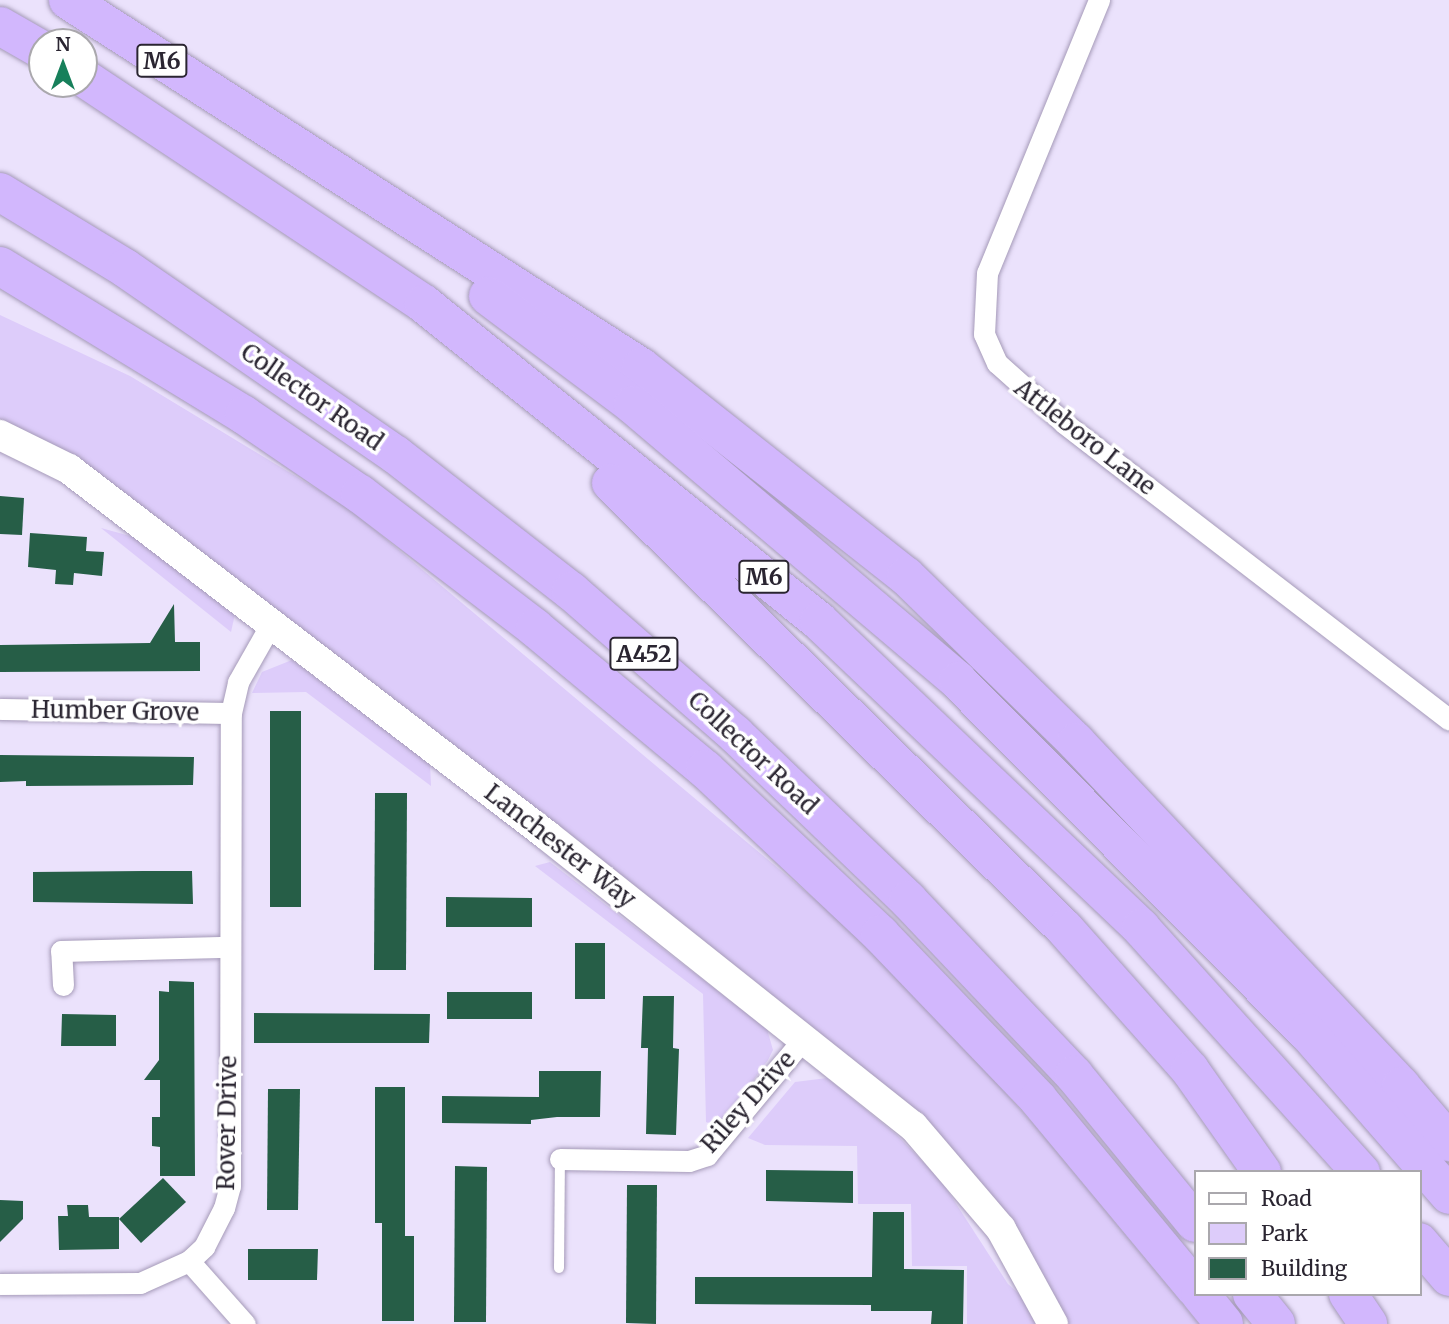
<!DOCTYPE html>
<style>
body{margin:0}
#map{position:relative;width:1449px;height:1324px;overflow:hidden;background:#ebe2fc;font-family:Merriweather,serif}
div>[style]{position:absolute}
.green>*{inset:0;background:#ddccfa}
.building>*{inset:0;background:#265e47}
.roads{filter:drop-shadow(0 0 2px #a59ab8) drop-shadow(0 0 2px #a59ab8)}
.lane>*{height:10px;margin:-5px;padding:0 5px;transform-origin:5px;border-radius:5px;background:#fff}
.street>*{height:21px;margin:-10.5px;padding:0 10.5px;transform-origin:10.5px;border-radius:10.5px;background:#fff}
.secondary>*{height:30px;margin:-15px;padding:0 15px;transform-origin:15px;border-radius:15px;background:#fff}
.highway>*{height:38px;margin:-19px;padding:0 19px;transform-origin:19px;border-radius:19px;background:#d2b7fd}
span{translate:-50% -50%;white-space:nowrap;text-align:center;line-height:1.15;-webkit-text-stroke:7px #fff;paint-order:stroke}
.shield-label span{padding:2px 5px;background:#fff;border:2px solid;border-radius:5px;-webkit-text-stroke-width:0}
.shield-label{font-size:23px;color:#2a2531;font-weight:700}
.street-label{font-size:24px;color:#2a2531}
.legend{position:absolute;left:1194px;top:1170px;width:228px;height:126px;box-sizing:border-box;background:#fff;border:2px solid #aaa8ad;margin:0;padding:9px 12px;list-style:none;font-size:21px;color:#2a2531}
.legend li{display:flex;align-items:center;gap:14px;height:35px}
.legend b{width:35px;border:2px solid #aaa8ad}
.north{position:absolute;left:28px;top:28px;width:70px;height:70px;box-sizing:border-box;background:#fff;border:2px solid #aaa8ad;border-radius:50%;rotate:0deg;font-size:19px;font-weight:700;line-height:28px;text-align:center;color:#2a2531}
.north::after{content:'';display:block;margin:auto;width:24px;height:32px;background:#17805b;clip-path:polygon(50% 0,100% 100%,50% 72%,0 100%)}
</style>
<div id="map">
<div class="green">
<i style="clip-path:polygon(0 315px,130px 376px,350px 509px,885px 958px,1035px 1126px,1199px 1324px,1069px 1324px,1024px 1247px,962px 1164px,176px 532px,77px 461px,0 419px)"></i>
<i style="clip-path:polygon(101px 528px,141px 539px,235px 614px,231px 632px)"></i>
<i style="clip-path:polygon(292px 660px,430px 763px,431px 786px,306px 692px,252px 693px,262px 672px)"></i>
<i style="clip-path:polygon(550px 862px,767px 1029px,773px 1050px,768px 1060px,719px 1127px,706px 1122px,703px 994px,535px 866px)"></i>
<i style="clip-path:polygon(827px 1078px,898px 1136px,942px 1182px,1008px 1284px,1028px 1302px,1037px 1324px,967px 1324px,967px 1266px,912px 1266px,911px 1204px,858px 1204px,857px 1146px,765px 1145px,748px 1138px,795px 1082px)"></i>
</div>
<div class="building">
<i style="clip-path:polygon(0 496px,24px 498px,22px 535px,0 534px)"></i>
<i style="clip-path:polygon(30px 533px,87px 537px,86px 551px,104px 552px,102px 576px,74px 573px,73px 585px,55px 584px,56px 570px,28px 567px)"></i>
<i style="clip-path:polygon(174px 604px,175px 642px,200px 642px,200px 671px,0 672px,0 645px,150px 643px)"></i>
<i style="clip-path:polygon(270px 711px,301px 711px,301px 907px,270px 907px)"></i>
<i style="clip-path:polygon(0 755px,194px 757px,193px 785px,26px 786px,26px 781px,0 782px)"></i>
<i style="clip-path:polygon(375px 793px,407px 793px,406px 970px,374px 970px)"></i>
<i style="clip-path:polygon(143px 871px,192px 871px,193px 904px,33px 902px,33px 872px)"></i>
<i style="clip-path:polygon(446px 897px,532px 898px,532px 927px,446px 927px)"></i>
<i style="clip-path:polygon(575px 943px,605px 943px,605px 999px,575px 999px)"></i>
<i style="clip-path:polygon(169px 981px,194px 982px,195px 1176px,160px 1176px,160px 1147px,152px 1146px,152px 1117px,160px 1117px,160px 1080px,144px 1080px,159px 1060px,159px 991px,169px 992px)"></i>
<i style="clip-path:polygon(447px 992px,532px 992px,532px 1019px,447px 1019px)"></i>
<i style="clip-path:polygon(643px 996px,674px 996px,673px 1048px,679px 1049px,676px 1135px,646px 1134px,648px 1048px,641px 1048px)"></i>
<i style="clip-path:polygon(254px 1013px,430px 1014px,429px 1043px,254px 1043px)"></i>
<i style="clip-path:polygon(62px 1014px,116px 1015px,116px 1046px,61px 1046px)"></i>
<i style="clip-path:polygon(539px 1071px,601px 1071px,600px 1117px,557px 1117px,531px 1120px,531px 1124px,442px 1123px,442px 1096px,539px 1097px)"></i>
<i style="clip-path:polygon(375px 1087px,405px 1087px,405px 1236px,414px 1236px,414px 1321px,382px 1321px,382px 1223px,375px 1223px)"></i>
<i style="clip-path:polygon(268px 1089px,300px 1089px,298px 1210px,267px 1210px)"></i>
<i style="clip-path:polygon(455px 1166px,487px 1167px,486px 1322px,454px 1322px)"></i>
<i style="clip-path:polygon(766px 1170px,853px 1171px,853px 1203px,766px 1201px)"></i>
<i style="clip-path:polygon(163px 1178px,186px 1202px,141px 1243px,119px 1219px)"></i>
<i style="clip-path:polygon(627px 1185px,657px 1185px,656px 1324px,626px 1323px)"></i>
<i style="clip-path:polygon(0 1200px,23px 1201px,23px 1219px,0 1242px)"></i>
<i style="clip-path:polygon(67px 1205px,88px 1205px,89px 1217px,119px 1217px,119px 1249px,59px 1250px,58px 1216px,68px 1216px)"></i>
<i style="clip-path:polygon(873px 1212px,904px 1212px,904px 1269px,964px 1270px,963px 1324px,931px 1324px,932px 1311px,871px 1311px,871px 1305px,695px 1304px,695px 1277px,872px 1277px)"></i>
<i style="clip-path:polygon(248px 1249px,318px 1249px,317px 1280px,248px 1280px)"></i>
</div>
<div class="roads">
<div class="lane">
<i style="left:559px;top:1268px;width:109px;rotate:-89.5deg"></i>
</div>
<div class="street">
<i style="left:1099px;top:0;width:295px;rotate:112.3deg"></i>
<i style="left:987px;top:273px;width:61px;rotate:92.8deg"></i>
<i style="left:984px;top:334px;width:32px;rotate:66deg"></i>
<i style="left:997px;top:363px;width:90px;rotate:41.8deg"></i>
<i style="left:1064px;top:423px;width:486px;rotate:37.6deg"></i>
<i style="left:0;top:709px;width:231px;rotate:1deg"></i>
<i style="left:63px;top:985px;width:34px;rotate:-93deg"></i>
<i style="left:61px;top:951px;width:169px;rotate:-1.4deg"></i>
<i style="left:560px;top:1159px;width:129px;rotate:0.9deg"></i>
<i style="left:689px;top:1161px;width:19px;rotate:-18deg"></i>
<i style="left:707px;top:1155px;width:153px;rotate:-50.3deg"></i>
<i style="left:189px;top:1261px;width:84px;rotate:48.4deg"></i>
<i style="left:0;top:1284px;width:140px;rotate:-0.4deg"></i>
<i style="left:140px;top:1283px;width:54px;rotate:-24.2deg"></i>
<i style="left:189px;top:1261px;width:21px;rotate:-43deg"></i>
<i style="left:204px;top:1247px;width:44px;rotate:-62.9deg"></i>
<i style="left:224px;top:1208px;width:23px;rotate:-75deg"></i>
<i style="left:230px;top:1186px;width:473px;rotate:-89.9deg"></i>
<i style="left:231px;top:713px;width:32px;rotate:-77deg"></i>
<i style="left:238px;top:682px;width:67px;rotate:-60.4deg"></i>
</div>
<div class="secondary">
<i style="left:0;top:435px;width:77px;rotate:26.2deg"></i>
<i style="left:69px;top:469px;width:603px;rotate:37.46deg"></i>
<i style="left:548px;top:836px;width:466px;rotate:38.5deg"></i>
<i style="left:913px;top:1126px;width:135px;rotate:49.5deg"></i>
<i style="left:1001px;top:1229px;width:108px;rotate:61.3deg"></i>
</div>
<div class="highway">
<i style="left:68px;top:0;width:680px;rotate:32.64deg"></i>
<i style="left:641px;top:367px;width:337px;rotate:38.3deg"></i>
<i style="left:906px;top:576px;width:238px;rotate:44.3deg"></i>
<i style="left:1076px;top:742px;width:473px;rotate:46.6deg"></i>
<i style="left:1401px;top:1086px;width:74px;rotate:49.4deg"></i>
<i style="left:0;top:26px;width:48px;rotate:29.7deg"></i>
<i style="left:84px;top:78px;width:408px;rotate:33.6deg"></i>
<i style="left:424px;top:304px;width:506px;rotate:38.75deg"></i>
<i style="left:819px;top:621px;width:445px;rotate:43.6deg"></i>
<i style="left:1141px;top:928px;width:329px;rotate:48deg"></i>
<i style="left:0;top:192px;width:146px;rotate:31.3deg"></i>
<i style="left:125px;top:268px;width:329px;rotate:34.6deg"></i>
<i style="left:396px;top:455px;width:222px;rotate:37.9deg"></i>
<i style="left:571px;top:591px;width:218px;rotate:41.1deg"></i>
<i style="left:735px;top:734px;width:240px;rotate:43.8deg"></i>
<i style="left:908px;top:900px;width:241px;rotate:46.5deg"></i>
<i style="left:1074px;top:1075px;width:191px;rotate:50.7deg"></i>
<i style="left:0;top:266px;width:286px;rotate:31.4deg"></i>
<i style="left:244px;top:415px;width:140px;rotate:34.3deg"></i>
<i style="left:360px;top:494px;width:220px;rotate:37.4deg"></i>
<i style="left:535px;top:628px;width:221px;rotate:39.7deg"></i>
<i style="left:705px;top:769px;width:241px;rotate:43.3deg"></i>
<i style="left:880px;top:934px;width:228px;rotate:46.2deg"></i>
<i style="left:1038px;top:1099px;width:246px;rotate:50.3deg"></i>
<i style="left:488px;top:296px;width:181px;rotate:36.9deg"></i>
<i style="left:633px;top:405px;width:426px;rotate:40.3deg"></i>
<i style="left:958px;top:681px;width:495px;rotate:45.2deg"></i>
<i style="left:1307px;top:1032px;width:216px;rotate:48.9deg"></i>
<i style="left:611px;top:483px;width:636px;rotate:44.49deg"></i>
<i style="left:1065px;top:929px;width:188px;rotate:48.4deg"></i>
<i style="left:1190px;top:1070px;width:125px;rotate:54.8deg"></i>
<i style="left:1419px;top:1242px;width:46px;rotate:49.4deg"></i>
<i style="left:1200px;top:1294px;width:38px;rotate:51deg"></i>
<i style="left:1252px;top:1294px;width:38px;rotate:51deg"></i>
<i style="left:1348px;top:1294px;width:36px;rotate:56deg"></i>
</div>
</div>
<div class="shield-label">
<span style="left:162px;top:61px">M6</span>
<span style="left:764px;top:577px">M6</span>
<span style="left:644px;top:654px">A452</span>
</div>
<div class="street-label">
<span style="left:312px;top:397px;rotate:35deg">Collector Road</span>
<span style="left:1085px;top:437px;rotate:38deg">Attleboro Lane</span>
<span style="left:115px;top:711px;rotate:1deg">Humber Grove</span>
<span style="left:753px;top:753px;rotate:43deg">Collector Road</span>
<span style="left:560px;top:846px;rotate:38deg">Lanchester Way</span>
<span style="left:748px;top:1102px;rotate:-48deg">Riley Drive</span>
<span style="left:227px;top:1123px;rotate:-89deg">Rover Drive</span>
</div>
<ul class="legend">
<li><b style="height:9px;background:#fff"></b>Road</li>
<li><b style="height:19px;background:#ddccfa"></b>Park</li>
<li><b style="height:19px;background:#265e47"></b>Building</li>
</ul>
<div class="north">N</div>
</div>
